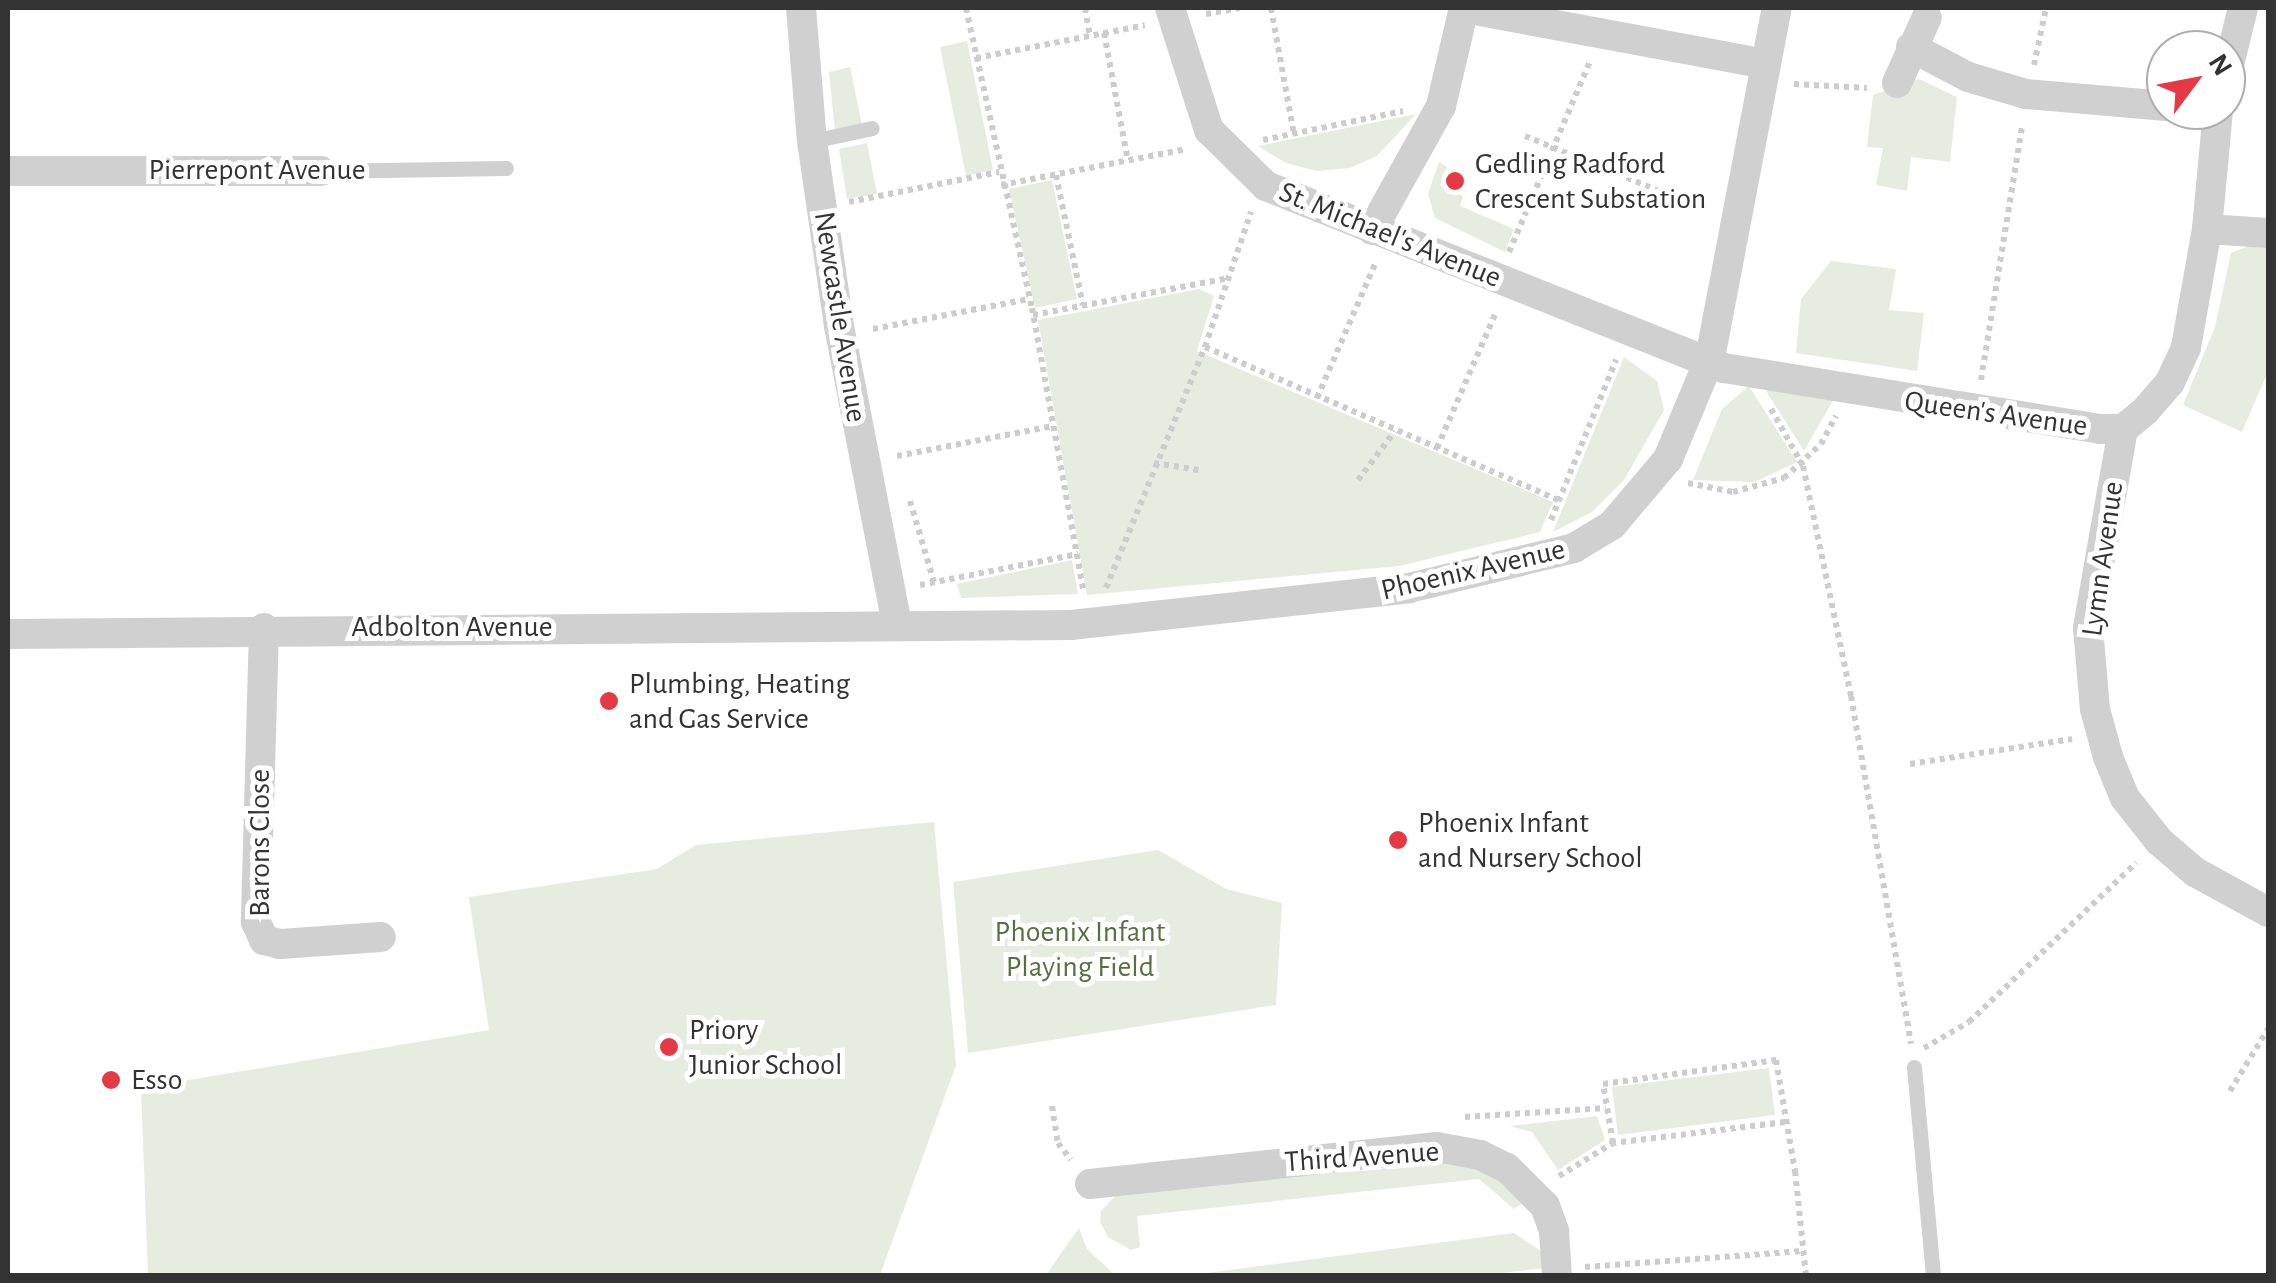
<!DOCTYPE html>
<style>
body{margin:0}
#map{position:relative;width:2276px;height:1283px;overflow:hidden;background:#fff;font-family:"Alegreya Sans",sans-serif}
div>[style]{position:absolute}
.green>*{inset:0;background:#e6ecdf}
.path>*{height:6px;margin-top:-3px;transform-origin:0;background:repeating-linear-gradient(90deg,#cdcdcd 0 5px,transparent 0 10px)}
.lane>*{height:15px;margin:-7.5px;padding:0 7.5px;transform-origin:7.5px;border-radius:7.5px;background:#d0d0d0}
.street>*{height:30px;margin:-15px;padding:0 15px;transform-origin:15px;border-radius:15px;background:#d0d0d0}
.dots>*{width:28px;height:28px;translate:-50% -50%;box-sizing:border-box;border:5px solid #fff;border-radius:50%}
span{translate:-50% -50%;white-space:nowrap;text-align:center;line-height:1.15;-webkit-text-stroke:10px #fff;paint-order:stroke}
.poi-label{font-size:30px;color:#333}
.left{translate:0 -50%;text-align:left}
.street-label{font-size:30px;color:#333}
.park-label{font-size:30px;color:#56703f}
.frame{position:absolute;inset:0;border:10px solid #333;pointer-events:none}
.north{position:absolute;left:2146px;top:30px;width:100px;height:100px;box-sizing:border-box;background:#fff;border:2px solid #adadad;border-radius:50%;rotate:58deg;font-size:28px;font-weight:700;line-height:40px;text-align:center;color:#333}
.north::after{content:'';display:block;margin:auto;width:35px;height:45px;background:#e63946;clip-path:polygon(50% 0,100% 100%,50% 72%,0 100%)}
</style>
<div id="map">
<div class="green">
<i style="clip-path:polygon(967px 41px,993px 170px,966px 176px,940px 47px)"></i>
<i style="clip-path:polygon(850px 67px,862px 125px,835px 131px,829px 72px)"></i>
<i style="clip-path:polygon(1919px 79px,1957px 97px,1950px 162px,1911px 157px,1907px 191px,1876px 185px,1883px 148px,1867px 147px,1873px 95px)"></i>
<i style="clip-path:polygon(1416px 114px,1377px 156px,1350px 168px,1317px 171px,1286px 163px,1258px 146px)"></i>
<i style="clip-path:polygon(867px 143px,877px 194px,847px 199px,839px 149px)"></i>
<i style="clip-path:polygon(1439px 162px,1447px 167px,1440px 185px,1463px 196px,1460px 206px,1514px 229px,1505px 252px,1435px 218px,1428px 194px)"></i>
<i style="clip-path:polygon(1052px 180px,1077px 299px,1035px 308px,1009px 189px)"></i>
<i style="clip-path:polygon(2249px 246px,2268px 248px,2268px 371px,2242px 432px,2183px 405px,2215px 327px,2231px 253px)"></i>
<i style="clip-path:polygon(1831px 261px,1896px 269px,1889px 310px,1924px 313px,1917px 371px,1796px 353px,1801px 299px)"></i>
<i style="clip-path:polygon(1199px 289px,1214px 296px,1197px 351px,1553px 502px,1540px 532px,1399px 566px,1087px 595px,1038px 320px)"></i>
<i style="clip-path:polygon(1624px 357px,1657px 381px,1664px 410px,1624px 480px,1592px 512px,1553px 532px)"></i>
<i style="clip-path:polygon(1761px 383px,1835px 397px,1804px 451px)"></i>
<i style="clip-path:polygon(1749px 386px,1797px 462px,1755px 482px,1693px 480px,1722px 409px)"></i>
<i style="clip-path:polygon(1072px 560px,1078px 594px,961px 598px,957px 584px)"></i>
<i style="clip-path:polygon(934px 822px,956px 1065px,880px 1275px,148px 1275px,141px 1088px,489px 1030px,469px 897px,657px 869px,696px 845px)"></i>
<i style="clip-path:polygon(1158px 850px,1226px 889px,1282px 903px,1276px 1005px,968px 1053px,953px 882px)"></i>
<i style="clip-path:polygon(1769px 1068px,1775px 1115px,1618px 1135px,1612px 1087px)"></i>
<i style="clip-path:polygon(1597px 1116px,1605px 1140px,1558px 1170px,1532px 1132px,1510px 1126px)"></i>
<i style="clip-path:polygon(1452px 1162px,1487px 1170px,1523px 1203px,1514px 1209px,1479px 1179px,1137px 1216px,1140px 1247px,1131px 1250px,1108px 1237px,1100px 1222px,1101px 1211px,1118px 1193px)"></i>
<i style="clip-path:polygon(1079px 1228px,1087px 1249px,1115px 1275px,1046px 1275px)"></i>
<i style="clip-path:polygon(1514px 1233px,1541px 1251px,1545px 1268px,1476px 1276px,1184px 1276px)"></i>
</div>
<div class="path">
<i style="left:966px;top:8px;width:307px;rotate:77.6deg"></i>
<i style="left:1032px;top:308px;width:290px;rotate:79.7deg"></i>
<i style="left:1085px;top:8px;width:28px;rotate:80deg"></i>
<i style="left:1271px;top:8px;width:128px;rotate:79.7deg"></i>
<i style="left:1206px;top:14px;width:34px;rotate:-10deg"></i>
<i style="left:1104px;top:33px;width:130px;rotate:79.4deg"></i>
<i style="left:976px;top:58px;width:172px;rotate:-11deg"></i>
<i style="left:2034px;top:65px;width:58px;rotate:-78.1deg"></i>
<i style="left:1794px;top:84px;width:73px;rotate:3.1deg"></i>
<i style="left:1525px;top:136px;width:195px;rotate:22.3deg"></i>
<i style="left:1263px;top:140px;width:143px;rotate:-11.7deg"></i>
<i style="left:1056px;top:175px;width:133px;rotate:78.3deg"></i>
<i style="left:1001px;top:185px;width:189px;rotate:-11deg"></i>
<i style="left:849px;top:202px;width:153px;rotate:-11.3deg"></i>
<i style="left:1509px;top:252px;width:207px;rotate:-67deg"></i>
<i style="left:1033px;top:315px;width:198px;rotate:-10.7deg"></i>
<i style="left:873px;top:329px;width:159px;rotate:-10.9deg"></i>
<i style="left:1205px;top:347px;width:385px;rotate:23.4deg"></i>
<i style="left:1981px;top:380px;width:257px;rotate:-80.8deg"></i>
<i style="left:1317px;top:398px;width:146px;rotate:-66.6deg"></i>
<i style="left:1771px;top:409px;width:65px;rotate:60.7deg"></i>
<i style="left:1803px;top:466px;width:235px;rotate:78.2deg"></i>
<i style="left:1851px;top:696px;width:353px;rotate:80.2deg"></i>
<i style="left:1437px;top:448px;width:148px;rotate:-66.5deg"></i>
<i style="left:897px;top:456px;width:159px;rotate:-10.9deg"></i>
<i style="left:1154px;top:463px;width:45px;rotate:9deg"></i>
<i style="left:1358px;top:480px;width:61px;rotate:-52.9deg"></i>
<i style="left:1688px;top:483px;width:46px;rotate:11.3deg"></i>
<i style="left:1733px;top:492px;width:53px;rotate:-15.4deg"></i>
<i style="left:1784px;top:478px;width:50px;rotate:-42.6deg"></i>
<i style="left:1821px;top:444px;width:32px;rotate:-62deg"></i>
<i style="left:910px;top:501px;width:84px;rotate:73.5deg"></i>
<i style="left:1551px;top:520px;width:173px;rotate:-67.9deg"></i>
<i style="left:920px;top:585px;width:161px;rotate:-11.1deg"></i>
<i style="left:1106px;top:588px;width:261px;rotate:-67.7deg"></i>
<i style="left:1205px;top:347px;width:143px;rotate:-71.2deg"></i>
<i style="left:1910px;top:764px;width:164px;rotate:-8.8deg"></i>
<i style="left:1924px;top:1048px;width:52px;rotate:-30deg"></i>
<i style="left:1969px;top:1022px;width:231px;rotate:-43.6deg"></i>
<i style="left:2230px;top:1091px;width:73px;rotate:-58.5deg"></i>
<i style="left:1052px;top:1106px;width:37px;rotate:81deg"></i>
<i style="left:1058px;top:1143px;width:21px;rotate:53deg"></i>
<i style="left:1465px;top:1117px;width:141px;rotate:-3.7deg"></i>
<i style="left:1785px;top:1122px;width:173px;rotate:173deg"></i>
<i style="left:1613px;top:1143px;width:60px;rotate:-99.6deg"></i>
<i style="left:1603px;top:1084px;width:175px;rotate:-7.9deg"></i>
<i style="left:1776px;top:1060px;width:113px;rotate:80.3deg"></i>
<i style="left:1795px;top:1171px;width:106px;rotate:84deg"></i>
<i style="left:1559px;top:1176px;width:63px;rotate:-31.4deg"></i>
<i style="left:1585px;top:1267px;width:219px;rotate:-4.2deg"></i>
</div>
<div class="lane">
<i style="left:812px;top:141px;width:61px;rotate:-12.2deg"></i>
<i style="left:321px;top:171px;width:185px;rotate:-0.9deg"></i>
<i style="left:1914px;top:1067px;width:210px;rotate:84.8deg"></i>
</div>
<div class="street">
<i style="left:801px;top:8px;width:133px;rotate:85.3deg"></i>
<i style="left:812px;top:141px;width:187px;rotate:81.7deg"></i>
<i style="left:839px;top:326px;width:304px;rotate:79deg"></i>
<i style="left:1170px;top:8px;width:128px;rotate:72.3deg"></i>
<i style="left:1209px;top:130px;width:80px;rotate:44.5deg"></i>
<i style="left:1266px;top:186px;width:493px;rotate:21.7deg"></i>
<i style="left:1724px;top:368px;width:380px;rotate:9.2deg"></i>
<i style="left:2099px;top:429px;width:24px"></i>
<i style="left:2123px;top:429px;width:28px;rotate:-39deg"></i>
<i style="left:2145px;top:411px;width:38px;rotate:-49deg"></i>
<i style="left:2170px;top:382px;width:38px;rotate:-65deg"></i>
<i style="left:2186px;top:347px;width:120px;rotate:-79.9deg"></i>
<i style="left:2207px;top:229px;width:120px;rotate:-84.7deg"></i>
<i style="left:1464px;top:8px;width:307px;rotate:10.5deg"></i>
<i style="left:1911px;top:47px;width:64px;rotate:27.8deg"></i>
<i style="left:1968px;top:77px;width:60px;rotate:16.3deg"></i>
<i style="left:2026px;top:94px;width:141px;rotate:4.9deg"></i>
<i style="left:2226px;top:77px;width:71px;rotate:-76.2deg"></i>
<i style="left:1897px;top:83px;width:72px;rotate:-65.6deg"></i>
<i style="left:8px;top:171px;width:313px"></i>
<i style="left:2207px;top:229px;width:61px;rotate:3.8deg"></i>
<i style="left:1372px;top:230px;width:142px;rotate:-60.9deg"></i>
<i style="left:1441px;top:106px;width:101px;rotate:-76.8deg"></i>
<i style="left:2123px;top:429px;width:202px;rotate:100deg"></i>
<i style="left:2088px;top:628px;width:81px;rotate:85.1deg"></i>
<i style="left:2095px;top:709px;width:50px;rotate:74.8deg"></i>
<i style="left:2108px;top:757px;width:44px;rotate:67.5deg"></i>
<i style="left:2125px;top:798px;width:55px;rotate:51.7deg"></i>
<i style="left:2159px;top:841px;width:48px;rotate:40.7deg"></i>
<i style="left:2195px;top:872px;width:83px;rotate:28.7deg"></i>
<i style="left:264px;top:628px;width:294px;rotate:91.6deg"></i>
<i style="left:256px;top:922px;width:20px;rotate:66deg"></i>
<i style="left:264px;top:940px;width:16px;rotate:14deg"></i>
<i style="left:280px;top:944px;width:101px;rotate:-4deg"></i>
<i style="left:8px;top:634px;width:1063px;rotate:-0.49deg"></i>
<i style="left:1071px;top:625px;width:340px;rotate:-6.2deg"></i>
<i style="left:1409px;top:588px;width:170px;rotate:-13.6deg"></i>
<i style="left:1574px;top:548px;width:44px;rotate:-31.2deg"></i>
<i style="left:1612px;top:525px;width:87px;rotate:-49.7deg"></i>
<i style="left:1668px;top:459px;width:109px;rotate:-67.4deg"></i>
<i style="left:1710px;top:358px;width:356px;rotate:-79.2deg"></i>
<i style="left:1090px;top:1184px;width:349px;rotate:-6.1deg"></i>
<i style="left:1437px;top:1147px;width:44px;rotate:10.5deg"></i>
<i style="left:1480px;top:1155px;width:30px;rotate:26deg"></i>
<i style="left:1507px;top:1168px;width:54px;rotate:45deg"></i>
<i style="left:1545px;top:1206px;width:27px;rotate:70deg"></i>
<i style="left:1554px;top:1231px;width:45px;rotate:86.2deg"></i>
</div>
<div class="dots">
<i style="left:1455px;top:181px;background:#e63946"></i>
<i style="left:609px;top:701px;background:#e63946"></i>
<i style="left:1398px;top:840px;background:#e63946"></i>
<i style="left:669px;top:1047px;background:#e63946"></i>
<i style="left:111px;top:1080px;background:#e63946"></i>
</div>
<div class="poi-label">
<span class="left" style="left:1475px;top:181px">Gedling Radford<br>Crescent Substation</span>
<span class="left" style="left:629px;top:701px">Plumbing, Heating<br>and Gas Service</span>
<span class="left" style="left:1418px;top:840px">Phoenix Infant<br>and Nursery School</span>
<span class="left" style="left:689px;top:1047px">Priory<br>Junior School</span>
<span class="left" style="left:131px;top:1080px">Esso</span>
</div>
<div class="street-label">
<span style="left:257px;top:170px">Pierrepont Avenue</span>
<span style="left:1390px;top:235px;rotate:22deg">St. Michael's Avenue</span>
<span style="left:840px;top:317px;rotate:81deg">Newcastle Avenue</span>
<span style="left:1996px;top:414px;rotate:8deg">Queen's Avenue</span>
<span style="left:2103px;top:559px;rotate:-82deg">Lymn Avenue</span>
<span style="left:1473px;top:570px;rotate:-13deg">Phoenix Avenue</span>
<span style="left:452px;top:627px">Adbolton Avenue</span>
<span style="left:260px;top:843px;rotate:-90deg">Barons Close</span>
<span style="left:1362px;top:1157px;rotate:-4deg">Third Avenue</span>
</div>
<div class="park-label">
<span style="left:1080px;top:949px">Phoenix Infant<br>Playing Field</span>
</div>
<div class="frame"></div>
<div class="north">N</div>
</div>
